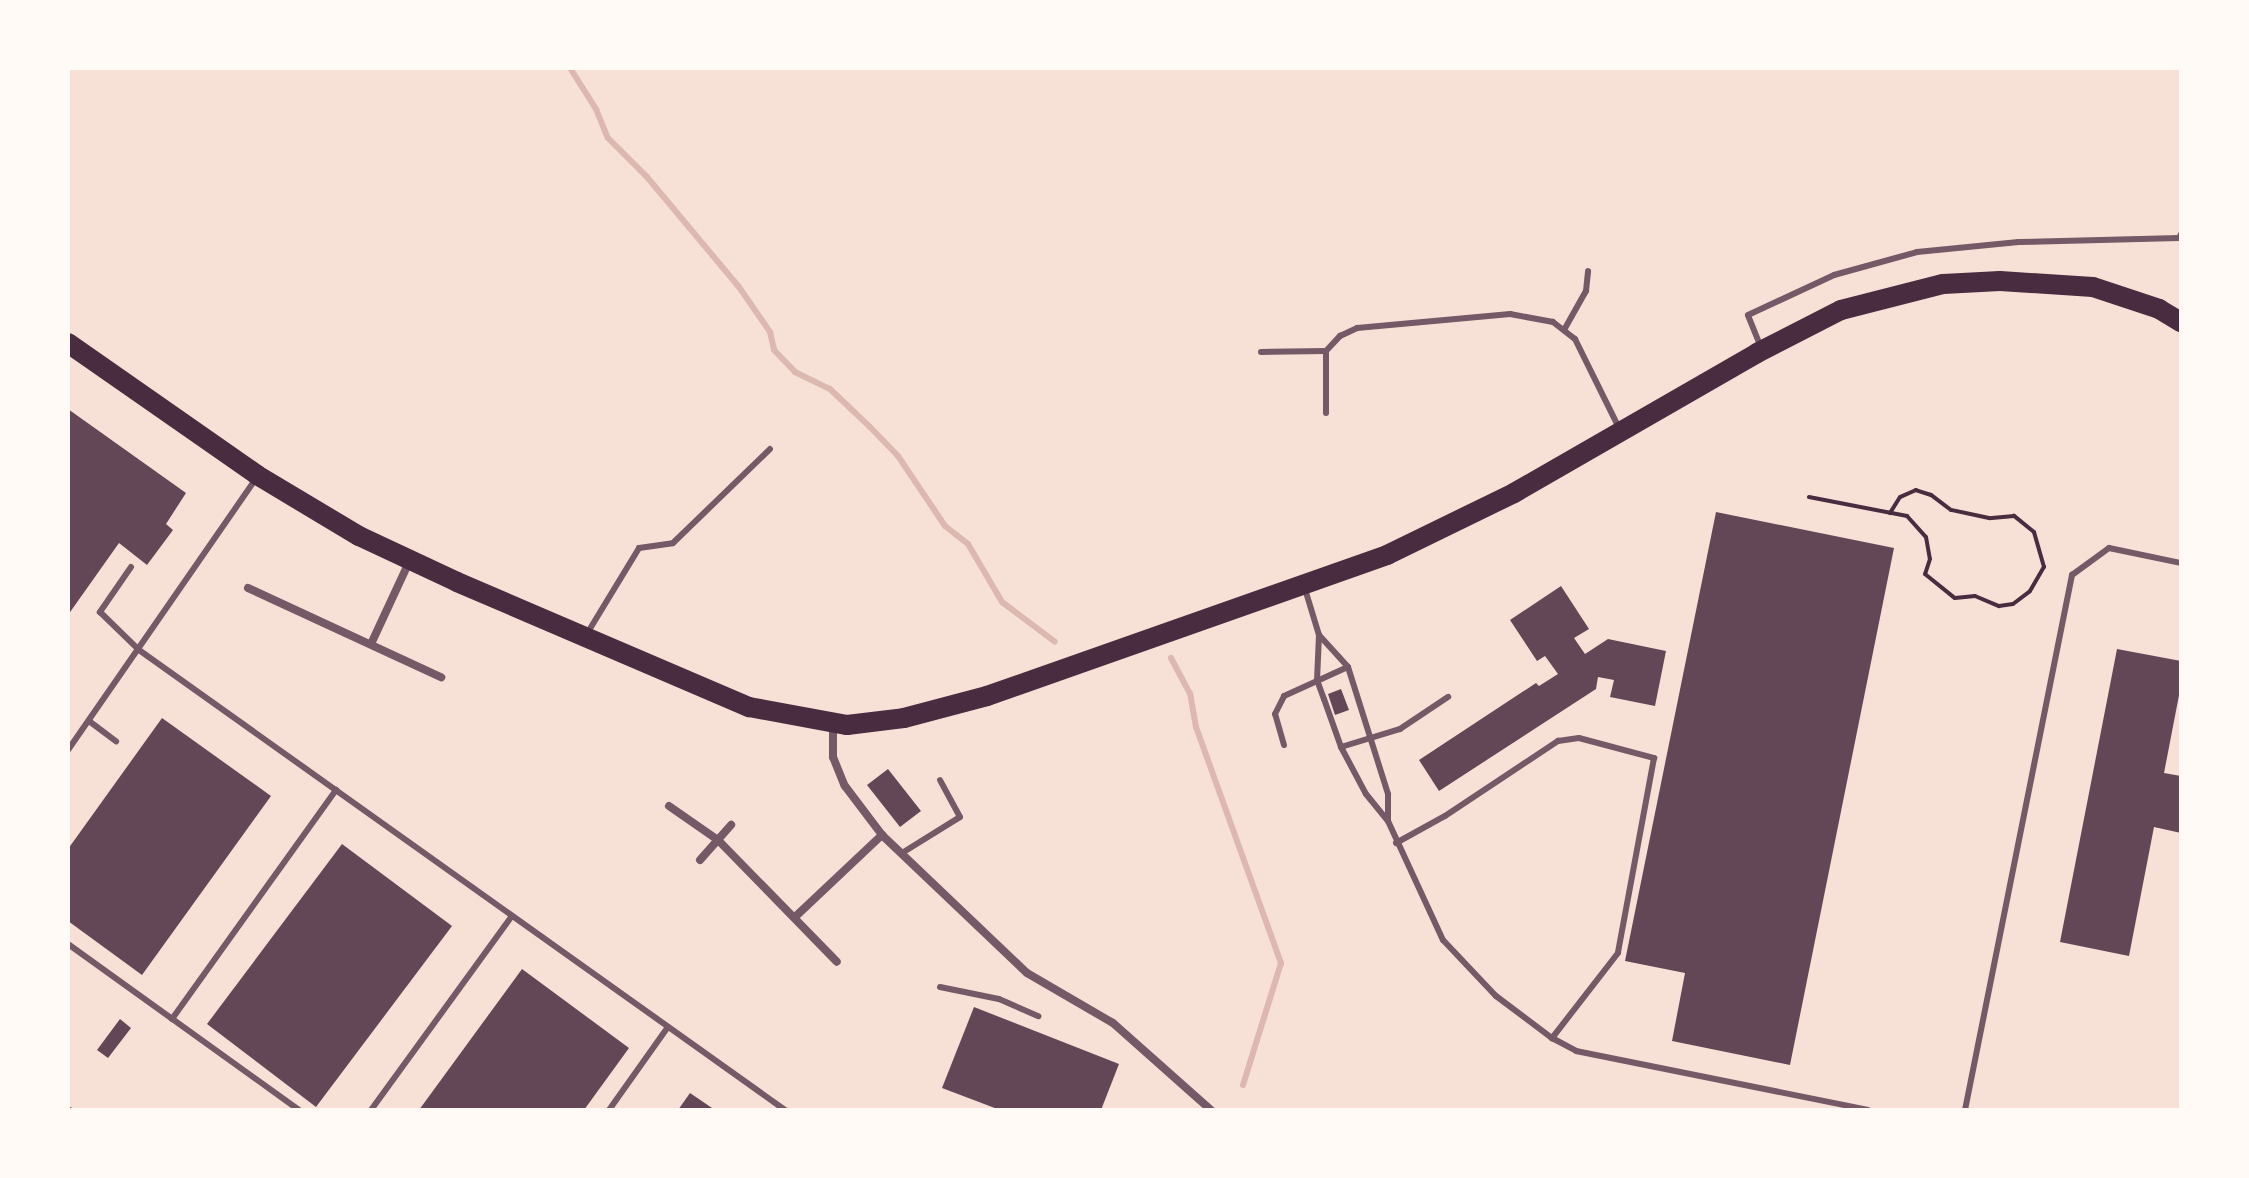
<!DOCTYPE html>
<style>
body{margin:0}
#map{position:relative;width:2249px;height:1178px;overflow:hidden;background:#f7e1d7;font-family:Cabin,sans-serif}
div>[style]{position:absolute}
.stream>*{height:6px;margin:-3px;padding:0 3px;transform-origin:3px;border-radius:3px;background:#dcb8b0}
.building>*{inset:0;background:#644757}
.path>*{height:4px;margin:-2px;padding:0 2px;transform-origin:2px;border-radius:2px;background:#4a2c40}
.service>*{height:6px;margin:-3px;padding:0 3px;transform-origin:3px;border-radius:3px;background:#755966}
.minor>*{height:8px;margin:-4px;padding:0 4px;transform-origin:4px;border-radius:4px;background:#755966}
.trunk>*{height:20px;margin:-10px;padding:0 10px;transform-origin:10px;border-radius:10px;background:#4a2c40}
.rail>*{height:6px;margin:-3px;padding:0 3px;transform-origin:3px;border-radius:3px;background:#8f747c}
span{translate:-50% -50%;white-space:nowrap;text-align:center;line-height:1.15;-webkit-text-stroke:8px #fffaf5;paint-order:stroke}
.frame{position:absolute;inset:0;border:70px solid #fffaf5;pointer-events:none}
</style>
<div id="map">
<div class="stream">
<i style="left:570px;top:68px;width:49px;rotate:57.6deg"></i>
<i style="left:596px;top:109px;width:31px;rotate:68deg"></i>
<i style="left:608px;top:138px;width:55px;rotate:45deg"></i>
<i style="left:647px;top:177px;width:143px;rotate:50.1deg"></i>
<i style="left:739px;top:287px;width:55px;rotate:55.4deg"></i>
<i style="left:770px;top:332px;width:18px;rotate:77deg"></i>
<i style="left:774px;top:350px;width:30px;rotate:46deg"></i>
<i style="left:795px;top:372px;width:39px;rotate:26deg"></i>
<i style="left:830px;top:389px;width:55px;rotate:43.5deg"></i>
<i style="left:870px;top:427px;width:40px;rotate:46deg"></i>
<i style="left:898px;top:456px;width:84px;rotate:56.1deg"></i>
<i style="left:945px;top:526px;width:29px;rotate:38deg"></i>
<i style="left:968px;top:544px;width:67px;rotate:59.6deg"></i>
<i style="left:1002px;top:602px;width:66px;rotate:37deg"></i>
<i style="left:1171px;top:658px;width:40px;rotate:62deg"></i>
<i style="left:1190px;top:693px;width:35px;rotate:80deg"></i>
<i style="left:1196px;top:727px;width:251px;rotate:70.2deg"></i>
<i style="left:1281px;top:963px;width:128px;rotate:107.3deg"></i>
</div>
<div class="building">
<i style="clip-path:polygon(68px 409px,186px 493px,166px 524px,173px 530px,147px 565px,119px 543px,68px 615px)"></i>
<i style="clip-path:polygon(1716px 512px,1894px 548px,1790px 1065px,1672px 1041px,1685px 973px,1625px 961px)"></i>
<i style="clip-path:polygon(1561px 586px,1589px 629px,1574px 638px,1585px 654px,1608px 639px,1666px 651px,1655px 706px,1610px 697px,1614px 680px,1598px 677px,1596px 689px,1439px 791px,1419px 760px,1536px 683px,1539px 686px,1558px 674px,1545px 656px,1537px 661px,1510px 620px)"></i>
<i style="clip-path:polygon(2117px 649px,2181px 661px,2181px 685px,2164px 773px,2181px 776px,2181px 833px,2154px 827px,2129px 956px,2060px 942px)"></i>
<i style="clip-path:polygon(1341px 689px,1349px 710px,1335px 715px,1328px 694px)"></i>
<i style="clip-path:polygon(162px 718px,271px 796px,142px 975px,68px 921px,68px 849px)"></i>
<i style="clip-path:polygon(888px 769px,921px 811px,900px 827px,867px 785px)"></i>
<i style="clip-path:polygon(342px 844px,452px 926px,316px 1107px,207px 1024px)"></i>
<i style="clip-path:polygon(522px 969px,629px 1048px,584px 1110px,419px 1110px)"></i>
<i style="clip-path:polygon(974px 1007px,1119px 1064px,1101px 1110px,1000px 1110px,942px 1088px)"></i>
<i style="clip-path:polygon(120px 1019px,131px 1028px,108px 1058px,97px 1050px)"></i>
<i style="clip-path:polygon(690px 1093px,715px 1110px,678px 1110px)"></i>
</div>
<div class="path">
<i style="left:1809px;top:497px;width:100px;rotate:11deg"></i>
<i style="left:1907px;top:516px;width:28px;rotate:48deg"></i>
<i style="left:1926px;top:537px;width:22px;rotate:80deg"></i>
<i style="left:1930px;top:559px;width:16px;rotate:108deg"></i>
<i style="left:1925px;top:574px;width:38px;rotate:39deg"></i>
<i style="left:1955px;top:598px;width:20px;rotate:-6deg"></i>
<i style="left:1975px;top:596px;width:26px;rotate:23deg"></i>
<i style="left:1999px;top:606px;width:14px;rotate:-8deg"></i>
<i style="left:2013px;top:604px;width:21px;rotate:-37deg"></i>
<i style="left:2030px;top:591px;width:28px;rotate:-60deg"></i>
<i style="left:2044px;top:567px;width:36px;rotate:-106deg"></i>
<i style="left:2034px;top:532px;width:26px;rotate:-141deg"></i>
<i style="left:2014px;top:516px;width:25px;rotate:175deg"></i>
<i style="left:1989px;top:518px;width:39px;rotate:-168deg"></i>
<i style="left:1951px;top:510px;width:25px;rotate:-143deg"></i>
<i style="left:1931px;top:495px;width:16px;rotate:-162deg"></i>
<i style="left:1916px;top:490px;width:17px;rotate:156deg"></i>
<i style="left:1900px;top:497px;width:19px;rotate:122deg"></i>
</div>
<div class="service">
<i style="left:1564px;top:330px;width:45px;rotate:-60.6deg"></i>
<i style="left:1586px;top:291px;width:20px;rotate:-84deg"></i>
<i style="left:1760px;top:345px;width:32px;rotate:-112deg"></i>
<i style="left:1748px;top:315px;width:95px;rotate:-24.9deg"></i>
<i style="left:1834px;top:275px;width:86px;rotate:-15.5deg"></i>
<i style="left:1917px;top:252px;width:102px;rotate:-5.6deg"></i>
<i style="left:2019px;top:242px;width:160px;rotate:-1.4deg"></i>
<i style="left:2179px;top:238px;width:4px;rotate:-63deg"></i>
<i style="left:1261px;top:352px;width:65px;rotate:-0.9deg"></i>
<i style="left:1326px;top:413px;width:62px;rotate:-90deg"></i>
<i style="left:1326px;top:351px;width:21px;rotate:-47deg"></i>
<i style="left:1340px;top:336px;width:19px;rotate:-25deg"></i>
<i style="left:1357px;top:328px;width:154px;rotate:-5.2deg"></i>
<i style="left:1510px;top:314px;width:44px;rotate:10.5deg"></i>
<i style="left:1553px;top:322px;width:28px;rotate:38deg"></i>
<i style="left:1575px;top:339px;width:102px;rotate:63.7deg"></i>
<i style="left:131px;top:567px;width:55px;rotate:124.6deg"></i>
<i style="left:100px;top:612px;width:54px;rotate:44.3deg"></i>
<i style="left:139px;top:650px;width:793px;rotate:35.45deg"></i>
<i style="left:1305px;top:589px;width:48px;rotate:73.1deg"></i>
<i style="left:1319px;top:635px;width:45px;rotate:92.5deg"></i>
<i style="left:1317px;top:680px;width:20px;rotate:70deg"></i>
<i style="left:1324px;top:699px;width:51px;rotate:70.5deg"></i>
<i style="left:1341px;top:747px;width:53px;rotate:62deg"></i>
<i style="left:1366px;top:794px;width:35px;rotate:51deg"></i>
<i style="left:588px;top:632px;width:98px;rotate:-58.7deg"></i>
<i style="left:639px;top:548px;width:34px;rotate:-8deg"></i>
<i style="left:673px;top:543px;width:135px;rotate:-44.1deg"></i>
<i style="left:1319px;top:635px;width:43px;rotate:47.8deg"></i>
<i style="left:1348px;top:667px;width:133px;rotate:72.5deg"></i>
<i style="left:1388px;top:794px;width:27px;rotate:90deg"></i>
<i style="left:1388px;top:821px;width:131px;rotate:65.2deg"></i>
<i style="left:1443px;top:940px;width:77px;rotate:46.6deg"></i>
<i style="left:1496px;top:996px;width:70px;rotate:36.9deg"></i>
<i style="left:1552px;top:1038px;width:27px;rotate:28deg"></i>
<i style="left:1576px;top:1051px;width:298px;rotate:11.4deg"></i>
<i style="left:89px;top:721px;width:34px;rotate:37deg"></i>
<i style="left:1284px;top:745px;width:32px;rotate:-106deg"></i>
<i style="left:1275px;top:714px;width:20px;rotate:-63deg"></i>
<i style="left:1284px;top:696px;width:70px;rotate:-24.4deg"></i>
<i style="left:1341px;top:747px;width:62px;rotate:-17deg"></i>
<i style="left:1400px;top:729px;width:58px;rotate:-33.7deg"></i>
<i style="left:68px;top:750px;width:332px;rotate:-55.3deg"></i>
<i style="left:1396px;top:843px;width:56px;rotate:-28.9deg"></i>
<i style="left:1445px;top:816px;width:136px;rotate:-33.6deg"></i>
<i style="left:1558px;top:741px;width:21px;rotate:-8deg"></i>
<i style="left:1579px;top:738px;width:78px;rotate:14.9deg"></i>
<i style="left:1654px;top:758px;width:198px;rotate:100.5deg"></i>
<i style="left:1618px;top:953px;width:108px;rotate:127.8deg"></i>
<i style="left:902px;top:853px;width:68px;rotate:-31.8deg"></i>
<i style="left:960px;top:817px;width:42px;rotate:-118.4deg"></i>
<i style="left:68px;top:944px;width:284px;rotate:35.7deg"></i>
<i style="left:940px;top:987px;width:60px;rotate:11.5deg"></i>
<i style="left:999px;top:999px;width:43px;rotate:23.6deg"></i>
<i style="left:172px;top:1019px;width:282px;rotate:-54.4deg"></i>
<i style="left:371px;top:1110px;width:240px;rotate:-54deg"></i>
<i style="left:609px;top:1110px;width:102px;rotate:-54.6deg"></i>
<i style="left:1965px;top:1110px;width:546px;rotate:-78.69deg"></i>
<i style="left:2072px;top:575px;width:46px;rotate:-36.1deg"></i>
<i style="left:2109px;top:548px;width:74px;rotate:11.8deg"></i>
</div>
<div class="minor">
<i style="left:248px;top:588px;width:213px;rotate:24.8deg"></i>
<i style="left:371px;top:644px;width:93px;rotate:-65.1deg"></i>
<i style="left:833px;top:725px;width:32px;rotate:90deg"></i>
<i style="left:833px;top:757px;width:31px;rotate:68deg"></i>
<i style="left:845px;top:786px;width:61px;rotate:52.9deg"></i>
<i style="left:882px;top:835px;width:200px;rotate:43.6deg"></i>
<i style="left:1027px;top:973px;width:99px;rotate:30.2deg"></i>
<i style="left:1113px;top:1023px;width:131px;rotate:41.6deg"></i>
<i style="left:669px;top:806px;width:60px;rotate:34.8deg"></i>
<i style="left:718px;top:840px;width:170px;rotate:45.7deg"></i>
<i style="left:700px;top:860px;width:47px;rotate:-48.5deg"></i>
<i style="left:795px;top:917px;width:120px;rotate:-43.3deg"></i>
</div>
<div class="trunk">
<i style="left:68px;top:343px;width:231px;rotate:34.9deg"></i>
<i style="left:257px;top:475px;width:119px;rotate:30.9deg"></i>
<i style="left:359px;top:536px;width:108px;rotate:25.1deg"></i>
<i style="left:457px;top:582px;width:318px;rotate:23.2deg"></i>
<i style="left:749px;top:707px;width:100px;rotate:10.4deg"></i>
<i style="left:847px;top:725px;width:57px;rotate:-7deg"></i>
<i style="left:904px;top:718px;width:86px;rotate:-14.8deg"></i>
<i style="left:987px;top:696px;width:424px;rotate:-19.4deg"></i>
<i style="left:1387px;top:555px;width:141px;rotate:-26deg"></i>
<i style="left:1514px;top:493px;width:280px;rotate:-29.9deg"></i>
<i style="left:1757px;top:353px;width:94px;rotate:-27.1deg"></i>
<i style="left:1841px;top:310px;width:105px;rotate:-14.3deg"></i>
<i style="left:1943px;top:284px;width:57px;rotate:-3deg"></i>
<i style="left:2000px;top:281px;width:93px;rotate:3.7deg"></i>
<i style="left:2093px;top:287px;width:70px;rotate:18.4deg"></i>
<i style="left:2159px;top:309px;width:26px;rotate:31deg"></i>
</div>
<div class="rail">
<i style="left:68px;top:1109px;width:2px;rotate:27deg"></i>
</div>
<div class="frame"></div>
</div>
